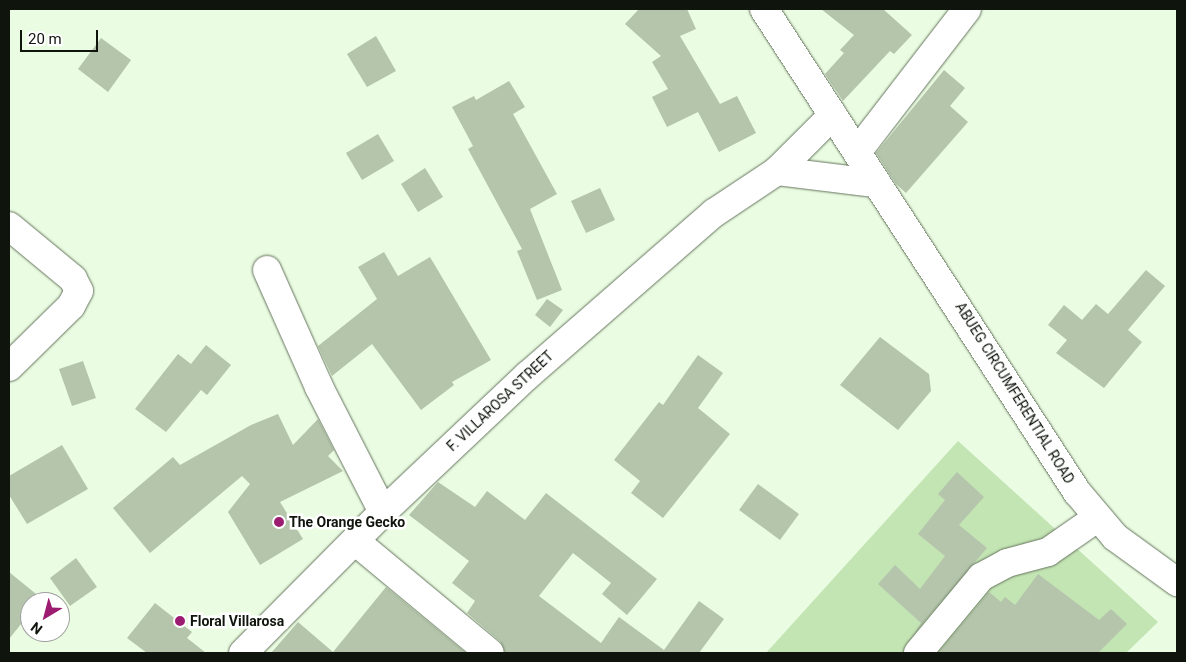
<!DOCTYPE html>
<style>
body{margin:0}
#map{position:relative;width:1186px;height:662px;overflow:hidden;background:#eafce2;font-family:Roboto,sans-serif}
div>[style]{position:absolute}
.green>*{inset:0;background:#c3e4b3}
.building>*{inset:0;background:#b4c5ac}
.roads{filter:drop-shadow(0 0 1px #65745e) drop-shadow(0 0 1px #65745e)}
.minor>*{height:28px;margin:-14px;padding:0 14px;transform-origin:14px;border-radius:14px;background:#fff}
.tertiary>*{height:28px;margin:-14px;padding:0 14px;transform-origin:14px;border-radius:14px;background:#fff}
.dots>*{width:14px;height:14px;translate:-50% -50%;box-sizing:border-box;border:2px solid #fff;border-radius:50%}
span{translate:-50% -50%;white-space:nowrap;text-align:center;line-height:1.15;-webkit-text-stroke:5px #fff;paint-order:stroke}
.street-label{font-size:14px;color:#0f150c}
.poi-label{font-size:14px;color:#0f150c;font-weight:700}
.left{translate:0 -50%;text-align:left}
.frame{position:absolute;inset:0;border:10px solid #0f150c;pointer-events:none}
.north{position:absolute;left:20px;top:592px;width:50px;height:50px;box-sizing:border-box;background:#fff;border:1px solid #9fa19e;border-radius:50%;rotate:217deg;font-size:14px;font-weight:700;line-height:20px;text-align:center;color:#0f150c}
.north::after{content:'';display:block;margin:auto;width:18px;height:22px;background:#9c1c71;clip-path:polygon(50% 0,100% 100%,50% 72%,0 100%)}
.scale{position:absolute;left:20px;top:30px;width:78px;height:22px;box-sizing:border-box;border:2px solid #0f150c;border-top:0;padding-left:6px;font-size:15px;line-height:18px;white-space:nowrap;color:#0f150c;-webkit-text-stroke:4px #fff;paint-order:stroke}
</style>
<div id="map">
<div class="green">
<i style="clip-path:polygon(958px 441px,1158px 622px,1126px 653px,766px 653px)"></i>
</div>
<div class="building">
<i style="clip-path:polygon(639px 9px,687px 9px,696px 29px,680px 36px,720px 104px,737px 96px,756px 133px,719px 152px,698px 112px,667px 127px,652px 97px,668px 89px,652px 62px,661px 56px,625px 24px)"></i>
<i style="clip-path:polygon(821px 9px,883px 9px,912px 35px,894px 54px,890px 51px,843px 101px,825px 74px,844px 53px,840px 50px,854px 35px)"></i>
<i style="clip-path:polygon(376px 36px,396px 71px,367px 87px,347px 54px)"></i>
<i style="clip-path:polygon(101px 38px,131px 60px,108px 92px,78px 69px)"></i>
<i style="clip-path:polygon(944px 70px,965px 88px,950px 106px,968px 122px,906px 193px,896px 184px,876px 153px)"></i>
<i style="clip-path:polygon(509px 81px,525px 107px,513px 114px,557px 194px,530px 209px,562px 290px,537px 300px,517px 251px,522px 249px,468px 149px,473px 146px,452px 107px,474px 96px,476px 100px)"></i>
<i style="clip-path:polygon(378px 134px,394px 161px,362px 180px,346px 153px)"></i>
<i style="clip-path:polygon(425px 168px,443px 197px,418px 212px,401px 184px)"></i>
<i style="clip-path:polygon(600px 188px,615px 220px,586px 233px,571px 201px)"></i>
<i style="clip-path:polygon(384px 252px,398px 276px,430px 257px,491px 360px,452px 382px,454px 385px,421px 410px,372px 344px,332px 376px,318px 346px,377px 299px,358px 267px)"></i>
<i style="clip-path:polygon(1146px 270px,1165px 286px,1128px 330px,1142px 342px,1104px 388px,1056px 353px,1067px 340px,1048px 325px,1064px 305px,1082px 320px,1096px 304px,1108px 314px)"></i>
<i style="clip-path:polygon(547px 299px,563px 310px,550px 327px,535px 315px)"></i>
<i style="clip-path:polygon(880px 337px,929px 374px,931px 391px,898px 430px,840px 385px)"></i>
<i style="clip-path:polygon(206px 345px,231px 365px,207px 395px,201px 390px,166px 432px,135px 409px,178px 354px,191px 364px)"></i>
<i style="clip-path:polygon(698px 355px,723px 373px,698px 408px,730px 434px,663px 518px,631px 493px,640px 481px,614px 460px,659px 402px,663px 405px)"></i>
<i style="clip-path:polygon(83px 361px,96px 398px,72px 406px,59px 369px)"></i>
<i style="clip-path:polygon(278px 414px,293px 445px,318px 419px,334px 450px,328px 456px,343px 471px,280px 502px,303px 539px,260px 565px,228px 512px,250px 484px,242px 476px,150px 553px,113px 508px,173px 457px,180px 465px,251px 425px)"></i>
<i style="clip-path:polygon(62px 445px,88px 489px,27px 524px,9px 495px,9px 476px)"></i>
<i style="clip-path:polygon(957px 472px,984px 497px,959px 525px,987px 548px,912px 636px,921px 623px,878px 584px,895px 565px,920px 589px,945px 556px,918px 534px,945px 500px,938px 494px)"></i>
<i style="clip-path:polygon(438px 482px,475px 507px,487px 491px,525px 520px,546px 493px,657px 579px,627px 615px,602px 594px,611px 583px,573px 553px,539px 596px,601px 643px,619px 617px,664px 650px,699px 601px,724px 619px,699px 653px,505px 653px,500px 641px,467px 613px,475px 601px,452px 583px,469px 561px,409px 515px)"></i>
<i style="clip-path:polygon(758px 484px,799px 514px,780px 540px,739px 510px)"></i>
<i style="clip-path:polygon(76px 558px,97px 587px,70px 606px,50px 578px)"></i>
<i style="clip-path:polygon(9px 572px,41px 598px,38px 602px,30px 602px,30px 613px,9px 639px)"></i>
<i style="clip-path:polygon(1038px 574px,1099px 620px,1111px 609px,1127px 624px,1098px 653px,938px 653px,989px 592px,1001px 602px,1005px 597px,1015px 605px)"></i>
<i style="clip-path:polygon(386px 587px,466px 653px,271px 653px,298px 622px,333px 652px)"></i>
<i style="clip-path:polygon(155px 603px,192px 632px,187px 638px,206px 653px,147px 653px,127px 638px)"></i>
</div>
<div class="roads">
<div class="minor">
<i style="left:857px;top:152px;width:180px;rotate:-52.4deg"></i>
<i style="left:777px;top:171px;width:99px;rotate:7deg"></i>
<i style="left:9px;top:226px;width:83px;rotate:39.6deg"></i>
<i style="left:73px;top:279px;width:13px;rotate:63deg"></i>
<i style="left:79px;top:291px;width:17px;rotate:118deg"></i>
<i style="left:71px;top:306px;width:87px;rotate:135.5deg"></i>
<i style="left:267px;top:270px;width:128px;rotate:66deg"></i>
<i style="left:319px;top:387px;width:140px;rotate:62.9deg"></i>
<i style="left:355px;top:541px;width:175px;rotate:39.7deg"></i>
<i style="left:243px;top:653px;width:199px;rotate:-45.2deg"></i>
<i style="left:383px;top:512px;width:199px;rotate:-43.4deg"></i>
<i style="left:528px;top:375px;width:247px;rotate:-41.1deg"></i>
<i style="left:714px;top:213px;width:76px;rotate:-33.7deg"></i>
<i style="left:777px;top:171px;width:79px;rotate:-45deg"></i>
<i style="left:918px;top:653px;width:99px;rotate:-50.3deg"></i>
<i style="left:981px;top:577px;width:30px;rotate:-28deg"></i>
<i style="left:1007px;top:563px;width:42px;rotate:-15deg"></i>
<i style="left:1048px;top:552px;width:60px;rotate:-34.8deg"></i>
</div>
<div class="tertiary">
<i style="left:764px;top:9px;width:576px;rotate:57.06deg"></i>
<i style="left:1077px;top:492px;width:59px;rotate:49.8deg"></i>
<i style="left:1115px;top:537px;width:77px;rotate:36deg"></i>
</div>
</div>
<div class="dots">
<i style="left:279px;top:522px;background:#9c1c71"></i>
<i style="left:180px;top:621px;background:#9c1c71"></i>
</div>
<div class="street-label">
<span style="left:1015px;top:393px;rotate:58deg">ABUEG CIRCUMFERENTIAL ROAD</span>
<span style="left:500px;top:401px;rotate:-43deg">F. VILLAROSA STREET</span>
</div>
<div class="poi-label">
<span class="left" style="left:289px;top:522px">The Orange Gecko</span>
<span class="left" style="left:190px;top:621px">Floral Villarosa</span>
</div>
<div class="frame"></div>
<div class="north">N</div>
<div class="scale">20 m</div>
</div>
